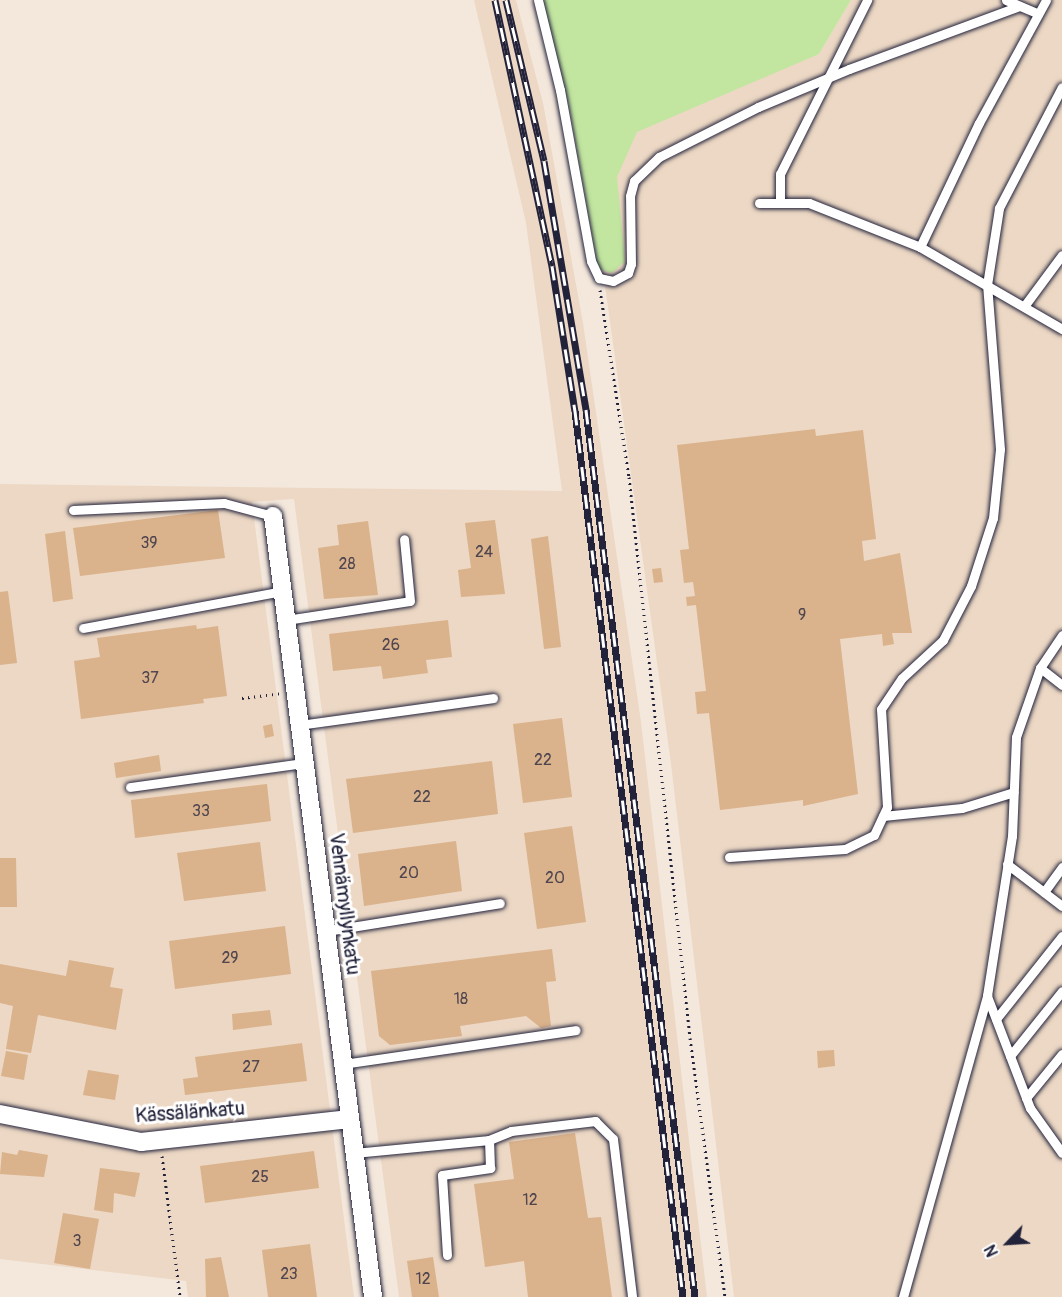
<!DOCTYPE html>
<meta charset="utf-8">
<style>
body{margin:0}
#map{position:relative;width:1062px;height:1297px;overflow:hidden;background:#f4e8dc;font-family:Pangolin,sans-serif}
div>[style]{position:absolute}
.built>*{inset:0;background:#ecd8c4}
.green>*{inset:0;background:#c2e6a0}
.building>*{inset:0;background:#dab28b}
.path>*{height:3px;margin-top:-1.5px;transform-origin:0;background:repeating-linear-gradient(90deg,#22223b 0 1.5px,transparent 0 6px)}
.roads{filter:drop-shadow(0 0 2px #22223b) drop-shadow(0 0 2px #22223b)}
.service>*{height:9px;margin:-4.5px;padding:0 4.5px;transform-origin:4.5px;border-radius:4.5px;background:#fff}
.minor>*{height:18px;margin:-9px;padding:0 9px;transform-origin:9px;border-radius:9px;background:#fff}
.rail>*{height:7px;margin-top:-3.5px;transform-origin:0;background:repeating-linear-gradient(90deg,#fff 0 14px,#22223b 0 28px);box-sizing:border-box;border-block:2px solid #22223b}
span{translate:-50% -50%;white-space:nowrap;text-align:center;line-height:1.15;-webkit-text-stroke:6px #fff;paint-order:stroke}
.number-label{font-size:16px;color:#50464f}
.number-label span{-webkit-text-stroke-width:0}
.street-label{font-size:20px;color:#22223b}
.north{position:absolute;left:978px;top:1213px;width:60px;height:60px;-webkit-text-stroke:4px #fff;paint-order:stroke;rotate:245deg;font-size:16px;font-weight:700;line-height:24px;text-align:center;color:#22223b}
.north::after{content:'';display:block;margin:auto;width:21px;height:27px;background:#22223b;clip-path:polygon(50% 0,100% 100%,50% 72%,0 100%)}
</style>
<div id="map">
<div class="built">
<i style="clip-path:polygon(474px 0,516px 0,543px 103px,583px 323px,641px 722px,707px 1297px,399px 1297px,294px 499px,252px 502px,354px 1297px,188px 1297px,186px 1281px,0 1259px,0 484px,562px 491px,526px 223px)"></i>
<i style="clip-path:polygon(851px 0,1062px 0,1062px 1297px,734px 1297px,671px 764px,583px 126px,819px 54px)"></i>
</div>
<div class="green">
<i style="clip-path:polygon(543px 0,851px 0,819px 54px,637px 132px,617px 177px,625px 261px,612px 273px,598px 269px,570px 111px)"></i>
</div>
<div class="building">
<i style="clip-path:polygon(815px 429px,816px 436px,863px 430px,876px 539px,862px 541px,864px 561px,900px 553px,912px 633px,892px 633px,894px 644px,883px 646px,882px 634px,840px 639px,858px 794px,803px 806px,803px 800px,720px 810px,709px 713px,697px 714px,695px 692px,706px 691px,696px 605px,687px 606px,686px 597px,695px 596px,693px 582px,684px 583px,680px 550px,689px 549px,677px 445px)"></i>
<i style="clip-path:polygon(218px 510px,225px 558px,80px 576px,73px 528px)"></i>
<i style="clip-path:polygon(495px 520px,505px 594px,461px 597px,458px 570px,471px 568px,465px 523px)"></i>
<i style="clip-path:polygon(368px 521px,378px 595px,324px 599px,318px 548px,339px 545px,337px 525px)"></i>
<i style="clip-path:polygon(65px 531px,73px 599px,53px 602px,45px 534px)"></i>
<i style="clip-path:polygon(548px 536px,561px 647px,544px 649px,531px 539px)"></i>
<i style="clip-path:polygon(661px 568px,663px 582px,654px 583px,652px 569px)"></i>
<i style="clip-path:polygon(8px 591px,17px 663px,0 665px,0 592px)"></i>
<i style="clip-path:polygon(448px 620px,452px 657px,426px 660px,428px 673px,383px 679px,381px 666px,333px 671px,329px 634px)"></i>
<i style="clip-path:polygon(196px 625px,197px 629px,218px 626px,227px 696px,203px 699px,204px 703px,81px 719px,74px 661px,100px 657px,97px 638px)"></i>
<i style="clip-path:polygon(562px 718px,572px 797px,523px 803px,513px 724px)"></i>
<i style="clip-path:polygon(272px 724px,274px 736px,265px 738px,263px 726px)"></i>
<i style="clip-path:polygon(159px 755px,161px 771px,116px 778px,114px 763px)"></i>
<i style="clip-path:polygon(492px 761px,498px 814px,353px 833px,346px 779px)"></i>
<i style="clip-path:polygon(267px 784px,271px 821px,135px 838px,131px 800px)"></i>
<i style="clip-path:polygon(572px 826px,586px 922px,537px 929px,524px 833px)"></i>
<i style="clip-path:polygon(456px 841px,462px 891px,364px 906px,358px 854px)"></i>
<i style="clip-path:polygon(260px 842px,266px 891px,184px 901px,177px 853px)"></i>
<i style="clip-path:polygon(0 858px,16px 858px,17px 907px,0 907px)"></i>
<i style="clip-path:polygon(285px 926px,291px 974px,175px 989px,169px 941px)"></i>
<i style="clip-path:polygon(552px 949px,556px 981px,546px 982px,551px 1026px,541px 1028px,526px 1016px,460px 1026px,462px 1036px,390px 1045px,379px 1036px,371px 971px)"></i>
<i style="clip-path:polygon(69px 960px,114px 968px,110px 987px,123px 989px,116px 1030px,38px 1015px,31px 1053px,6px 1049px,13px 1006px,0 1003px,0 964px,66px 976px)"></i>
<i style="clip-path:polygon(270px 1010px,272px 1025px,233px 1030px,232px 1014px)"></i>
<i style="clip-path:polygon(302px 1043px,307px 1081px,185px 1095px,183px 1079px,198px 1077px,195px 1057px)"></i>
<i style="clip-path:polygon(834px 1050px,835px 1066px,818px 1068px,817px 1051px)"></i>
<i style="clip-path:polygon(6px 1051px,28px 1055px,24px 1080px,1px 1076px)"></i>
<i style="clip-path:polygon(88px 1070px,119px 1075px,115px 1100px,83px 1095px)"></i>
<i style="clip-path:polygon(575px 1133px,588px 1218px,601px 1217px,612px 1297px,528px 1297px,524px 1261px,485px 1267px,474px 1184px,514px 1179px,509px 1142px)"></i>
<i style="clip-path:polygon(19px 1150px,48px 1155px,44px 1177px,0 1174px,2px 1152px,17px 1155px)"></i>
<i style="clip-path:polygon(314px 1151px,319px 1188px,205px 1203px,200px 1166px)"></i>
<i style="clip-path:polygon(100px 1168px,140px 1173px,135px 1197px,114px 1193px,113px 1213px,94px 1210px)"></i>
<i style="clip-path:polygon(63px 1213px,99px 1219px,90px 1269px,54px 1263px)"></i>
<i style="clip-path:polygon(310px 1244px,317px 1297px,268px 1297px,262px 1250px)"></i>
<i style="clip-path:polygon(221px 1257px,229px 1297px,206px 1297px,205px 1259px)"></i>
<i style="clip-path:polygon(433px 1257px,439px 1297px,412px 1297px,407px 1261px)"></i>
</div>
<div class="path">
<i style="left:600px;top:290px;width:189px;rotate:81.2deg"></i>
<i style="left:629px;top:477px;width:564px;rotate:83.79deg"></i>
<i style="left:690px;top:1038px;width:261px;rotate:82.3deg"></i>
<i style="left:242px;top:698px;width:38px;rotate:-7deg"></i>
<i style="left:162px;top:1156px;width:142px;rotate:82.7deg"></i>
</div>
<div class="roads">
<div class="service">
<i style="left:538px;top:0;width:93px;rotate:76.3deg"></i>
<i style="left:560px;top:90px;width:174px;rotate:79.7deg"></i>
<i style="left:591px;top:261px;width:19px;rotate:65deg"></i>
<i style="left:599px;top:278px;width:14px;rotate:12deg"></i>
<i style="left:613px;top:281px;width:17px;rotate:-28deg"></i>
<i style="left:628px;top:273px;width:9px;rotate:-72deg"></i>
<i style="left:631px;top:264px;width:68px;rotate:-90.8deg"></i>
<i style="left:630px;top:196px;width:16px;rotate:-75deg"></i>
<i style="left:634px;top:181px;width:35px;rotate:-44deg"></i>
<i style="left:659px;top:157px;width:111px;rotate:-26.8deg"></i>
<i style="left:758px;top:107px;width:99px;rotate:-22.7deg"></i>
<i style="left:849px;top:69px;width:181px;rotate:-20.3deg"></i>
<i style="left:1006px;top:0;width:33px;rotate:23deg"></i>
<i style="left:780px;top:201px;width:27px;rotate:-90deg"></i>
<i style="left:780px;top:174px;width:195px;rotate:-63.4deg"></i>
<i style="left:759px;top:203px;width:50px"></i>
<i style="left:809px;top:203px;width:119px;rotate:21.6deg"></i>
<i style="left:920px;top:247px;width:137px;rotate:-64.6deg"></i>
<i style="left:979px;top:123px;width:140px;rotate:-61.4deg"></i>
<i style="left:920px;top:247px;width:164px;rotate:30deg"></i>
<i style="left:1025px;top:305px;width:62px;rotate:-53.5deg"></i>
<i style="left:73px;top:510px;width:151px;rotate:-2.7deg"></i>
<i style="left:224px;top:503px;width:51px;rotate:14.9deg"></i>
<i style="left:286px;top:620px;width:125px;rotate:-8.7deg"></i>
<i style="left:410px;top:601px;width:62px;rotate:-95.5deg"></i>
<i style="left:83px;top:628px;width:202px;rotate:-10.5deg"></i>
<i style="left:1040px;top:668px;width:40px;rotate:-56deg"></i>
<i style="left:1062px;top:685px;width:28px;rotate:-142deg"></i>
<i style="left:1040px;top:668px;width:73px;rotate:109.2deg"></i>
<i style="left:1016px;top:737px;width:99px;rotate:92.3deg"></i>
<i style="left:1012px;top:836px;width:162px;rotate:98.9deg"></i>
<i style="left:987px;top:996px;width:120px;rotate:69deg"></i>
<i style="left:1030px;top:1108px;width:55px;rotate:54.6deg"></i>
<i style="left:299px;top:725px;width:196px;rotate:-7.9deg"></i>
<i style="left:130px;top:787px;width:176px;rotate:-7.9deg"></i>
<i style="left:883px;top:816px;width:79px;rotate:-5.8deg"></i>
<i style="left:962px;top:808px;width:54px;rotate:-17.1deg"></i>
<i style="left:729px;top:857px;width:116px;rotate:-3.9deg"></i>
<i style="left:845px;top:849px;width:32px;rotate:-26deg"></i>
<i style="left:874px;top:835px;width:31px;rotate:-65deg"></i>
<i style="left:887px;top:807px;width:98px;rotate:-93.5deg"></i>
<i style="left:881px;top:709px;width:37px;rotate:-56deg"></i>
<i style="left:902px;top:678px;width:56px;rotate:-42.8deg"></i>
<i style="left:943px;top:640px;width:61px;rotate:-62.6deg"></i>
<i style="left:971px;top:586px;width:71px;rotate:-72.1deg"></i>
<i style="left:993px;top:518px;width:69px;rotate:-84.2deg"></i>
<i style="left:1000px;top:449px;width:165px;rotate:-94.5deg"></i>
<i style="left:987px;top:285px;width:78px;rotate:-81.1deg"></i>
<i style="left:999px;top:208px;width:136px;rotate:-62.5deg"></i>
<i style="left:1007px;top:864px;width:69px;rotate:37.4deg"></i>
<i style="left:1044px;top:892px;width:31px;rotate:-54deg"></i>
<i style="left:326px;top:931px;width:176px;rotate:-9.1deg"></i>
<i style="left:996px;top:1019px;width:106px;rotate:-51.5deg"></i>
<i style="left:1010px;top:1056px;width:83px;rotate:-51.3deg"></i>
<i style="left:343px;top:1064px;width:235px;rotate:-8.3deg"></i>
<i style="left:1026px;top:1098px;width:57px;rotate:-50.7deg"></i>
<i style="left:354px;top:1153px;width:136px;rotate:-5.5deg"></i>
<i style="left:489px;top:1140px;width:24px;rotate:-22deg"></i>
<i style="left:511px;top:1131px;width:85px;rotate:-6.8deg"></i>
<i style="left:595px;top:1121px;width:25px;rotate:45deg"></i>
<i style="left:613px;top:1139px;width:159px;rotate:83.1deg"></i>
<i style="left:447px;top:1255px;width:80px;rotate:-93.6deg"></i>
<i style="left:442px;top:1175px;width:49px;rotate:-8.3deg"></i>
<i style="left:490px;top:1168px;width:28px;rotate:-92deg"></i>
<i style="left:903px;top:1297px;width:313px;rotate:-74.4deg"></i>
</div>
<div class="minor">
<i style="left:273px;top:516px;width:787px;rotate:82.7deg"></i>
<i style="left:0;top:1114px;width:144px;rotate:11.2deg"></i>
<i style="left:141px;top:1142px;width:210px;rotate:-6.3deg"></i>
</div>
</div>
<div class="rail">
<i style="left:495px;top:0;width:272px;rotate:77.9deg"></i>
<i style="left:552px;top:266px;width:147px;rotate:81deg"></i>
<i style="left:575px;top:411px;width:893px;rotate:83.05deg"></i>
<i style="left:506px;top:0;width:165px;rotate:76.7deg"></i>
<i style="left:544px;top:161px;width:253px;rotate:80.4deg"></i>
<i style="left:586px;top:410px;width:894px;rotate:82.99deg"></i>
</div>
<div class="number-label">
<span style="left:149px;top:543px">39</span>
<span style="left:484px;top:552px">24</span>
<span style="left:347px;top:564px">28</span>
<span style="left:802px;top:615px">9</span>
<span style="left:391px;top:645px">26</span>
<span style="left:150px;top:678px">37</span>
<span style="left:543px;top:760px">22</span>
<span style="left:422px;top:797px">22</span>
<span style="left:201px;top:811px">33</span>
<span style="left:409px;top:873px">20</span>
<span style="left:555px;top:878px">20</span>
<span style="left:230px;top:958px">29</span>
<span style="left:461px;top:999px">18</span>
<span style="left:251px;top:1067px">27</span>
<span style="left:260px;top:1177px">25</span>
<span style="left:530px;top:1200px">12</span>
<span style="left:77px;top:1241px">3</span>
<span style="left:289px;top:1274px">23</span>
<span style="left:423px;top:1279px">12</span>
</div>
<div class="street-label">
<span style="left:345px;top:904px;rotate:83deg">Vehnämyllynkatu</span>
<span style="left:190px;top:1112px;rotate:-4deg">Kässälänkatu</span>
</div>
<div class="north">N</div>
</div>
